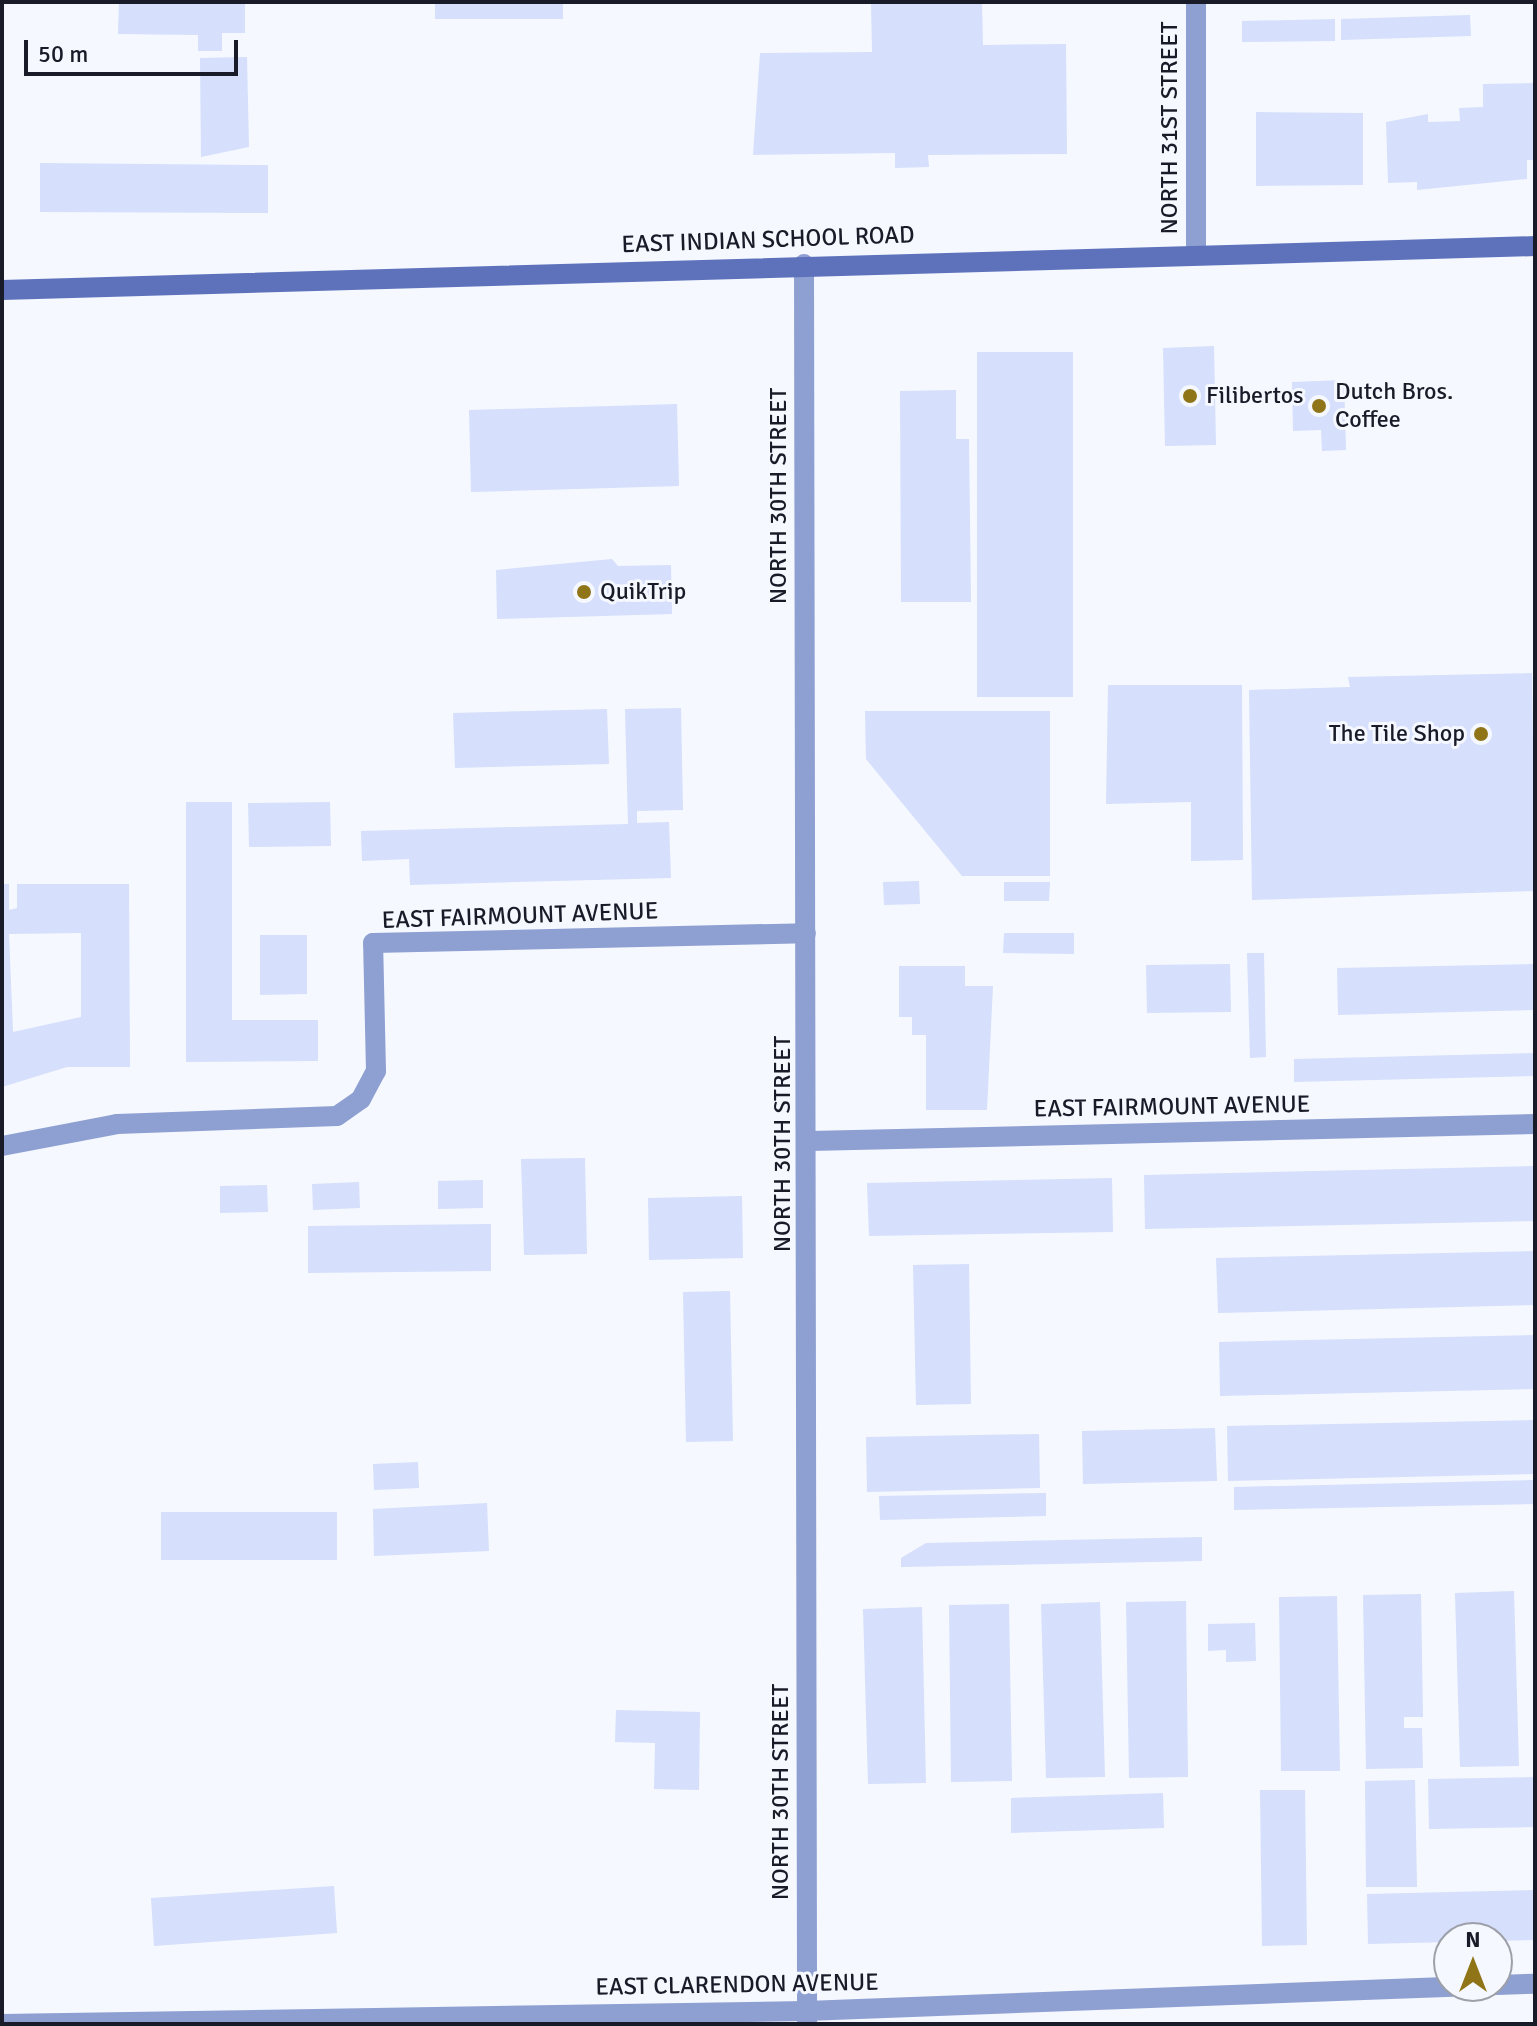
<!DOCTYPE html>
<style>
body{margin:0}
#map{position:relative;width:1537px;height:2026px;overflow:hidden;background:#f5f8ff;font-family:Signika,sans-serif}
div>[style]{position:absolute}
.building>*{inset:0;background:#d6dffb}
.street>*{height:20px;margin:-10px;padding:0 10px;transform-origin:10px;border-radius:10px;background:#8e9fd2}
.secondary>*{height:20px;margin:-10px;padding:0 10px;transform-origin:10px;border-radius:10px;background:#5e72bc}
.dots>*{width:22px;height:22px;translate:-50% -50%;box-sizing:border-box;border:4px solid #f5f8ff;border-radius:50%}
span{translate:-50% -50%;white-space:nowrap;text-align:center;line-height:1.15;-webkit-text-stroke:6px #f5f8ff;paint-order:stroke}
.street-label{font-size:24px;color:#191c28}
.poi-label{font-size:24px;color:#191c28}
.left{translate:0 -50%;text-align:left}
.right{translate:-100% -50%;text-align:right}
.frame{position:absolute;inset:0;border:4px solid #191c28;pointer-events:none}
.north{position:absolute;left:1433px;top:1922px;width:80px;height:80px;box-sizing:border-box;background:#f5f8ff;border:2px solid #9da0a9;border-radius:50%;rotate:0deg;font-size:22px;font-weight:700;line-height:32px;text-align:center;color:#191c28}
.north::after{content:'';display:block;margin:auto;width:28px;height:36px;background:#8f7418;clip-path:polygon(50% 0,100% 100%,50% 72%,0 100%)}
.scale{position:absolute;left:24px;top:40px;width:214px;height:36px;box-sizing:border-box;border:4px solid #191c28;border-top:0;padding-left:10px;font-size:24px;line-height:28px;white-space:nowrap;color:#191c28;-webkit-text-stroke:6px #f5f8ff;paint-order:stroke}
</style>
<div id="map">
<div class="building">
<i style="clip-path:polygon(119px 2px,245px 2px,245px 33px,222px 33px,222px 51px,198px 51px,198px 35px,118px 34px)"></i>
<i style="clip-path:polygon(435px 2px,563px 2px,563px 19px,435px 19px)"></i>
<i style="clip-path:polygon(871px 2px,982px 2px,983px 45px,1066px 44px,1067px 154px,928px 155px,929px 167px,895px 168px,895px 153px,753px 155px,760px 53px,872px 52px)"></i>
<i style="clip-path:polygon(1470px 15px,1471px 36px,1341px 40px,1341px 19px)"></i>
<i style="clip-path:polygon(1335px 19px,1335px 41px,1242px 42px,1242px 21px)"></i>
<i style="clip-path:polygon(247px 57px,249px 147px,201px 157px,200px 58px)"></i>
<i style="clip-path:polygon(1535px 83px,1535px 160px,1527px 160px,1527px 179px,1417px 190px,1417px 182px,1388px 183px,1386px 122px,1428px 114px,1428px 122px,1460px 121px,1459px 108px,1483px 107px,1483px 84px)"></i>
<i style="clip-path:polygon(1256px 112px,1363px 113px,1363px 185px,1256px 186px)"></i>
<i style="clip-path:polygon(40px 163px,268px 165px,268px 213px,40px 212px)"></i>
<i style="clip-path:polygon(1214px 346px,1216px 445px,1165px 446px,1163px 348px)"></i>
<i style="clip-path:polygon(977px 352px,1073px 352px,1073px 697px,977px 697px)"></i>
<i style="clip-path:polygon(1344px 380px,1346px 450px,1322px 451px,1321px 430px,1293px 431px,1292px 382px)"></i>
<i style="clip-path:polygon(956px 390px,956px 439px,969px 439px,971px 602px,901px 602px,900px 391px)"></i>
<i style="clip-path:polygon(677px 404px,679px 486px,471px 492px,469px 410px)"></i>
<i style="clip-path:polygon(612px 559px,618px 566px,671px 565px,672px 614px,497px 619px,496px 570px)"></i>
<i style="clip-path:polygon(1532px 673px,1535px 891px,1252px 900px,1249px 690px,1350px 687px,1348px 677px)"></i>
<i style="clip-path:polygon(1108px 685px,1242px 685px,1243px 860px,1191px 861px,1191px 802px,1106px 804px)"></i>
<i style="clip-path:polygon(681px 708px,683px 810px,637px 811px,637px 823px,669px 822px,671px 878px,410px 885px,409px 859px,362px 861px,361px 831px,628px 824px,625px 709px)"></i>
<i style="clip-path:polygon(607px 709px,609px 764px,455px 768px,453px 713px)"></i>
<i style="clip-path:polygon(865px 711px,1050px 711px,1050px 876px,962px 876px,866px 759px)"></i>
<i style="clip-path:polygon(186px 802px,232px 802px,232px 1020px,318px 1020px,318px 1061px,186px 1062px)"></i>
<i style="clip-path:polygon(330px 802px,331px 846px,249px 847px,248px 803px)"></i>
<i style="clip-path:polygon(919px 881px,920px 904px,884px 905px,883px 882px)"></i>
<i style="clip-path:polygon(1004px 882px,1050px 882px,1049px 901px,1004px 901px)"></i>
<i style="clip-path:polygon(evenodd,2px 884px,9px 884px,9px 910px,17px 908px,17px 884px,129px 884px,130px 1067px,67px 1067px,2px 1087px,2px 884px,81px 933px,81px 1017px,13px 1032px,9px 934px,81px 933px)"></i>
<i style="clip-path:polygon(1004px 933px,1074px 933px,1074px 954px,1003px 953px)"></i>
<i style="clip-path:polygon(260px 935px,307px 935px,307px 994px,260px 995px)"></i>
<i style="clip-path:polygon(1247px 953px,1264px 953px,1266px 1057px,1250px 1058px)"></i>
<i style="clip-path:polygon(1230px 964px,1231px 1012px,1147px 1013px,1146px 965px)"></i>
<i style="clip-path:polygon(1535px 964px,1535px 1010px,1338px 1015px,1337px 968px)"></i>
<i style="clip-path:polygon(899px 966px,965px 966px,965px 986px,993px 986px,987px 1110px,926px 1110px,926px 1035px,912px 1035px,912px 1017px,899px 1017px)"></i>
<i style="clip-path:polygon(1535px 1053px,1535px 1076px,1294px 1082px,1294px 1059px)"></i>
<i style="clip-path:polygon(585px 1158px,587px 1254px,524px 1255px,521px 1159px)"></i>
<i style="clip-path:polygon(1535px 1166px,1535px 1221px,1145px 1229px,1144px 1175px)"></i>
<i style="clip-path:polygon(1112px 1178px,1113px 1232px,869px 1236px,867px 1183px)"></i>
<i style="clip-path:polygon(483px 1180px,483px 1208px,438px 1209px,438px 1181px)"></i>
<i style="clip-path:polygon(359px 1182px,360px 1208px,313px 1210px,312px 1184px)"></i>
<i style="clip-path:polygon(267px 1185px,268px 1212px,220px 1213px,220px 1186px)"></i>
<i style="clip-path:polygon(742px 1196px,743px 1258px,649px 1260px,648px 1198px)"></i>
<i style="clip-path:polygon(491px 1224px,491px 1271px,308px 1273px,308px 1226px)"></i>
<i style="clip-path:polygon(1535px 1251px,1535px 1305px,1218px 1313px,1216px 1258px)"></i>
<i style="clip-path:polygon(969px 1264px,971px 1404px,916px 1405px,913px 1265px)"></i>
<i style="clip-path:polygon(730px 1291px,733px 1441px,686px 1442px,683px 1292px)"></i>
<i style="clip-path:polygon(1535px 1335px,1535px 1389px,1220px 1396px,1219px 1342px)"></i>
<i style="clip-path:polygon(1535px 1420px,1535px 1474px,1228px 1481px,1227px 1426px)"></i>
<i style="clip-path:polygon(1215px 1428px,1217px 1481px,1083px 1484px,1082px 1431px)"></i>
<i style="clip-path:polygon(1039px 1434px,1040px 1488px,867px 1492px,866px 1437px)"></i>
<i style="clip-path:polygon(418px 1462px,419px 1488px,374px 1490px,373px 1464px)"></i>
<i style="clip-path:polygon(1535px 1480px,1535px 1504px,1234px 1510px,1234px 1487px)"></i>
<i style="clip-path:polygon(1046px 1493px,1046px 1516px,880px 1520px,879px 1496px)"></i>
<i style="clip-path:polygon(487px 1503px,489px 1551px,374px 1556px,373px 1509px)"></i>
<i style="clip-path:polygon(161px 1512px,337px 1512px,337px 1560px,161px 1560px)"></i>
<i style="clip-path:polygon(1202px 1537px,1202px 1561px,901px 1567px,901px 1558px,926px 1543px)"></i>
<i style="clip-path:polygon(1514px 1591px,1519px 1766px,1460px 1767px,1455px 1593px)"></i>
<i style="clip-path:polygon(1421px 1594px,1423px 1717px,1404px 1717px,1404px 1728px,1422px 1728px,1423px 1768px,1366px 1769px,1363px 1595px)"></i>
<i style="clip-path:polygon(1337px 1596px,1340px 1771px,1281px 1771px,1279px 1597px)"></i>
<i style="clip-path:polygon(1186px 1601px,1188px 1777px,1129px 1778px,1126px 1602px)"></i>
<i style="clip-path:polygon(1100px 1602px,1105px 1777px,1046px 1778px,1041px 1604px)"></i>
<i style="clip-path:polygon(1009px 1604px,1012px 1781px,951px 1782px,949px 1605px)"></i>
<i style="clip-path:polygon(922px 1607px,926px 1783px,868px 1784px,863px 1609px)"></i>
<i style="clip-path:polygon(1255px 1623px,1256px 1661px,1226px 1662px,1226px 1650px,1208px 1651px,1208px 1624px)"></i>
<i style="clip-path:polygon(616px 1710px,700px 1712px,699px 1790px,654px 1789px,655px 1743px,615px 1742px)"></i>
<i style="clip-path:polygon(1533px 1777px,1534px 1827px,1429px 1829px,1428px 1779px)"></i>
<i style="clip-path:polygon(1415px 1780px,1417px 1887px,1366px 1887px,1365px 1781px)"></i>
<i style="clip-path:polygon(1260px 1790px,1305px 1790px,1307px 1945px,1262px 1946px)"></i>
<i style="clip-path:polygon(1163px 1793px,1164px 1828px,1011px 1833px,1011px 1798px)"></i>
<i style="clip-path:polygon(334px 1886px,337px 1933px,154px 1946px,151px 1898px)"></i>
<i style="clip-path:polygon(1535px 1890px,1535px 1940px,1368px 1944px,1367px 1894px)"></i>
</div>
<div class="street">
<i style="left:1196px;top:255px;width:253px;rotate:-90deg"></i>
<i style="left:804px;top:264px;width:1760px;rotate:89.9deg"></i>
<i style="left:810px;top:1141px;width:725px;rotate:-1.34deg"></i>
<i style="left:2px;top:1146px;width:117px;rotate:-10.8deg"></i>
<i style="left:117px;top:1124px;width:220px;rotate:-2.1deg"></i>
<i style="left:337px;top:1116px;width:29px;rotate:-35deg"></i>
<i style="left:361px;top:1099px;width:32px;rotate:-62deg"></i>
<i style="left:376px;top:1071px;width:128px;rotate:-91.3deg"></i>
<i style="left:373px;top:943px;width:433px;rotate:-1.3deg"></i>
<i style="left:1497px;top:1985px;width:38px;rotate:-2deg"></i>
<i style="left:2px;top:2024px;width:804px;rotate:-0.93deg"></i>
<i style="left:806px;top:2011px;width:667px;rotate:-2.15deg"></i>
</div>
<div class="secondary">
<i style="left:2px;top:290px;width:1534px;rotate:-1.64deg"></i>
</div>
<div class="dots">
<i style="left:1190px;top:396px;background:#8f7418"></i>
<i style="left:1319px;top:406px;background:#8f7418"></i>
<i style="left:584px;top:592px;background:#8f7418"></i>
<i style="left:1481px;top:734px;background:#8f7418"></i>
</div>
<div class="street-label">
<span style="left:1170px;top:128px;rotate:-90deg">NORTH 31ST STREET</span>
<span style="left:768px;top:240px;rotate:-2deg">EAST INDIAN SCHOOL ROAD</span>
<span style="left:779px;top:496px;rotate:-90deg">NORTH 30TH STREET</span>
<span style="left:520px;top:916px;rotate:-2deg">EAST FAIRMOUNT AVENUE</span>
<span style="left:1172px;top:1107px;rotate:-1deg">EAST FAIRMOUNT AVENUE</span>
<span style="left:783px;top:1144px;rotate:-90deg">NORTH 30TH STREET</span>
<span style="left:781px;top:1792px;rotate:-90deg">NORTH 30TH STREET</span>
<span style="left:737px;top:1985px;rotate:-1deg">EAST CLARENDON AVENUE</span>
</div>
<div class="poi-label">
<span class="left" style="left:1335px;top:406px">Dutch Bros.<br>Coffee</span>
<span class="left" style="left:1206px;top:396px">Filibertos</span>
<span class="left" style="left:600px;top:592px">QuikTrip</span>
<span class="right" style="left:1465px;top:734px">The Tile Shop</span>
</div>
<div class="frame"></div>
<div class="north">N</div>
<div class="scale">50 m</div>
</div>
